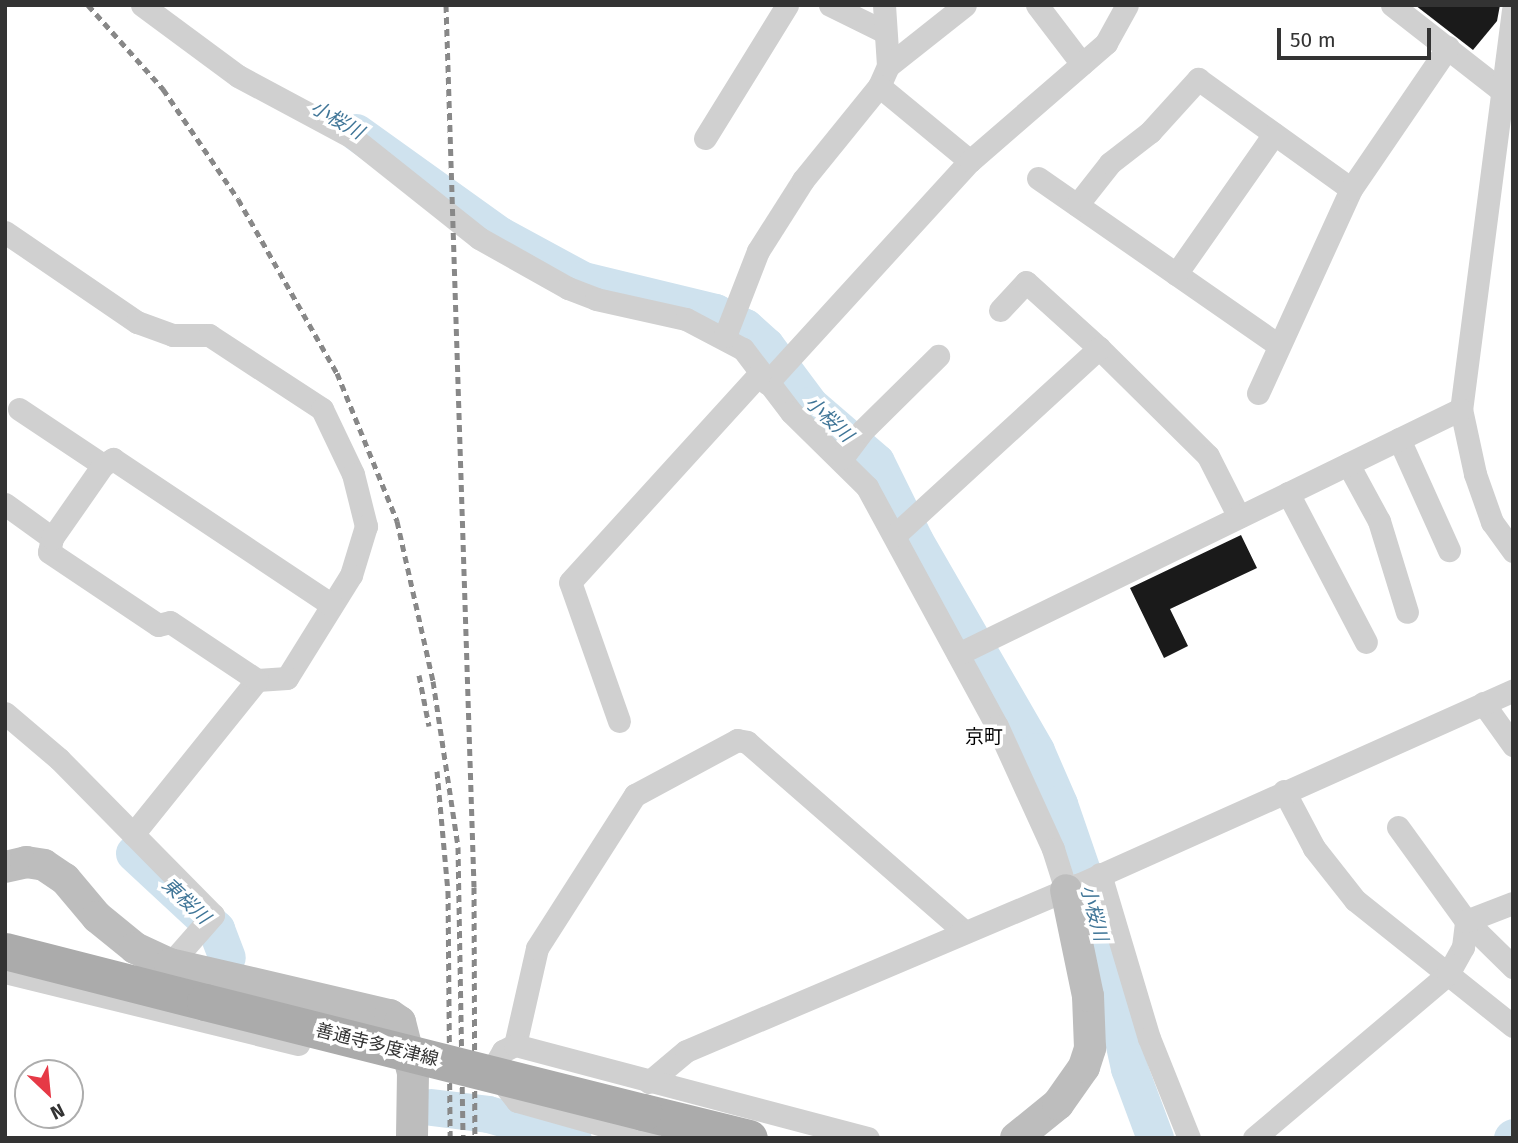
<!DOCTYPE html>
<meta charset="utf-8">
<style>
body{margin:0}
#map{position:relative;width:1518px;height:1143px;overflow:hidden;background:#fff;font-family:"Fira Sans","Noto Sans JP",sans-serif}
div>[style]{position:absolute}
.river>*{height:37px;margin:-18.5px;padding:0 18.5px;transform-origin:18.5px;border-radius:18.5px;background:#cfe2ee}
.building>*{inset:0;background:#1a1a1a}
.street>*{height:23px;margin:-11.5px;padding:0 11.5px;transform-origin:11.5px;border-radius:11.5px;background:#d0d0d0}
.secondary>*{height:32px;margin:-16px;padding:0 16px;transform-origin:16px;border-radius:16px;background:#bdbdbd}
.primary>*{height:37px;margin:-18.5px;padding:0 18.5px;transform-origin:18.5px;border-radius:18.5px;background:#ababab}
.rail>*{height:5px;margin-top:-2.5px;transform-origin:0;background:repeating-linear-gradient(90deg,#888 0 7px,transparent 0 12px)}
.primary-bridge>*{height:37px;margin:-18.5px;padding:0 18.5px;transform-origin:18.5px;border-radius:18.5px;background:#ababab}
span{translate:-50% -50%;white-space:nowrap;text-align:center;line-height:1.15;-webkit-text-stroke:7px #fff;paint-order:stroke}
.street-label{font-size:18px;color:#333}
.water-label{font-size:19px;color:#3f7597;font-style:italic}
.neighbourhood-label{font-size:19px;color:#000}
.frame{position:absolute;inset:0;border:7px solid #333;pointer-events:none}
.north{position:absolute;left:14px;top:1059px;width:70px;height:70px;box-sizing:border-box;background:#fff;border:2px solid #adadad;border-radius:50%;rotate:154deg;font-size:19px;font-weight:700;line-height:28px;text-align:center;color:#333}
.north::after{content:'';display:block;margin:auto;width:24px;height:32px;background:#e63946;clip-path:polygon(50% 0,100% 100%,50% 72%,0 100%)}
.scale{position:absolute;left:1277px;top:28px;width:154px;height:32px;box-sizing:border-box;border:4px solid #333;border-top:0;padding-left:9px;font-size:21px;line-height:24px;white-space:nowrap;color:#333;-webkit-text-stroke:5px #fff;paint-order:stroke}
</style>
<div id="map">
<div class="river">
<i style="left:356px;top:132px;width:177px;rotate:35.6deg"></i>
<i style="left:500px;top:235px;width:94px;rotate:28.5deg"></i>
<i style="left:583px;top:280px;width:136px;rotate:13.6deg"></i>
<i style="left:715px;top:312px;width:34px;rotate:27deg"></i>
<i style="left:745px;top:327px;width:28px;rotate:42deg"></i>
<i style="left:766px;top:346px;width:74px;rotate:53.3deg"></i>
<i style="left:810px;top:405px;width:87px;rotate:40.8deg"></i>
<i style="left:876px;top:462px;width:88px;rotate:63.7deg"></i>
<i style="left:915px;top:541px;width:242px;rotate:60deg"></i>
<i style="left:1036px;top:751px;width:58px;rotate:66.5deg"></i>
<i style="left:1059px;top:804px;width:105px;rotate:71deg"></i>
<i style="left:1093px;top:903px;width:169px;rotate:77.7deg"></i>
<i style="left:1129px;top:1068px;width:75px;rotate:69.6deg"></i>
<i style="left:134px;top:853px;width:112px;rotate:42.8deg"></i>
<i style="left:216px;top:929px;width:30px;rotate:69deg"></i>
<i style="left:431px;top:1107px;width:57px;rotate:7deg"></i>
<i style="left:488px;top:1114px;width:88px;rotate:15.8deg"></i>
<i style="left:1512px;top:1138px;width:1px;rotate:-45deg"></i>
</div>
<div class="building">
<i style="clip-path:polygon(1415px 5px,1500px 5px,1497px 21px,1473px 50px)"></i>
<i style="clip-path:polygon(1241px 535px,1257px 568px,1170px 609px,1188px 646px,1164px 658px,1130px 588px)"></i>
</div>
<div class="street">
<i style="left:142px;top:5px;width:119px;rotate:36.5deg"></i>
<i style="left:238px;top:76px;width:129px;rotate:28.2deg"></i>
<i style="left:352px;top:137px;width:162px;rotate:38.5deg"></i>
<i style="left:479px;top:238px;width:102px;rotate:29.3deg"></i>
<i style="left:568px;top:288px;width:30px;rotate:21deg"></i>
<i style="left:596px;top:299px;width:92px;rotate:12.5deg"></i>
<i style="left:686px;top:319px;width:64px;rotate:27.8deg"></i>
<i style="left:743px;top:349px;width:79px;rotate:52.7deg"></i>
<i style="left:791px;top:412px;width:107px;rotate:44.6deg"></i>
<i style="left:867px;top:487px;width:272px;rotate:61.5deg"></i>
<i style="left:997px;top:726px;width:135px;rotate:65.5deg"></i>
<i style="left:1053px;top:849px;width:43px;rotate:72.4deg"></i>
<i style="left:830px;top:5px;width:61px;rotate:26.1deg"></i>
<i style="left:884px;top:5px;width:61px;rotate:86.2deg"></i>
<i style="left:888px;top:66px;width:22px;rotate:114deg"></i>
<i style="left:879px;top:86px;width:118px;rotate:39.5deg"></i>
<i style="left:1037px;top:5px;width:74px;rotate:52.7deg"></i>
<i style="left:1392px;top:5px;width:151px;rotate:38deg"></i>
<i style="left:1513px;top:10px;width:402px;rotate:97.4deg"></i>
<i style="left:1461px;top:409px;width:66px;rotate:77.8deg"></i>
<i style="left:1475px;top:474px;width:51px;rotate:70.5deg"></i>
<i style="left:1492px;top:522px;width:36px;rotate:54deg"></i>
<i style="left:888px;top:66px;width:98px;rotate:-38.4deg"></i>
<i style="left:705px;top:138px;width:156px;rotate:-58.3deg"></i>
<i style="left:1038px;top:178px;width:292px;rotate:34.8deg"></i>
<i style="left:1077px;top:205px;width:53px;rotate:-51.8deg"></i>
<i style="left:1110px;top:163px;width:51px;rotate:-37.8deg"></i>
<i style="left:1150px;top:132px;width:72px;rotate:-47.8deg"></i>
<i style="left:1198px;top:79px;width:188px;rotate:35.7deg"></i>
<i style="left:5px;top:232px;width:160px;rotate:34.3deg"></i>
<i style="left:137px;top:322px;width:38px;rotate:20deg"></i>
<i style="left:173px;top:335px;width:36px"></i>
<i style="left:209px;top:335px;width:135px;rotate:33.2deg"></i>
<i style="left:322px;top:409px;width:72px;rotate:64.5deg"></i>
<i style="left:353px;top:474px;width:54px;rotate:76deg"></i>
<i style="left:366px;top:526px;width:51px;rotate:107deg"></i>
<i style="left:351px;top:575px;width:121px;rotate:121.9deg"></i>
<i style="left:287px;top:678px;width:30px;rotate:176deg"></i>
<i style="left:257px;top:680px;width:198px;rotate:128.8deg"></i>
<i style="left:1176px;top:274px;width:171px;rotate:-55deg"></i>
<i style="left:1000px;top:310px;width:38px;rotate:-47deg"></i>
<i style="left:1026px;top:282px;width:98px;rotate:42.1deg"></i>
<i style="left:1099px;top:348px;width:153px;rotate:44.7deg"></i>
<i style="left:1208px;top:456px;width:68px;rotate:63.1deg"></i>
<i style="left:725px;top:336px;width:91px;rotate:-68.8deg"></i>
<i style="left:758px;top:251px;width:84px;rotate:-57.6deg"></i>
<i style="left:803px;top:180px;width:121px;rotate:-51deg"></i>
<i style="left:767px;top:383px;width:301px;rotate:-47.6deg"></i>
<i style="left:970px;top:161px;width:180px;rotate:-40.9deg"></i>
<i style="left:1106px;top:43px;width:43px;rotate:-61.1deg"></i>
<i style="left:1258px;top:393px;width:224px;rotate:-65.5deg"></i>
<i style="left:1351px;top:189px;width:172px;rotate:-55.7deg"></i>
<i style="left:19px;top:409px;width:101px;rotate:33.7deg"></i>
<i style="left:103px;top:465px;width:12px;rotate:-31deg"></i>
<i style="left:113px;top:459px;width:263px;rotate:33.7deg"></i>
<i style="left:1399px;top:439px;width:122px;rotate:65.8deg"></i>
<i style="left:842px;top:458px;width:34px;rotate:-53deg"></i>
<i style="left:862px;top:431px;width:107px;rotate:-44.6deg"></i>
<i style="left:1348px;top:464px;width:65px;rotate:61.5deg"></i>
<i style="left:1379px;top:521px;width:95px;rotate:72.9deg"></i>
<i style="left:1288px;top:493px;width:168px;rotate:62.4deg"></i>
<i style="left:5px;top:504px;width:58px;rotate:35.9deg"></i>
<i style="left:52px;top:538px;width:14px;rotate:102deg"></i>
<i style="left:49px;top:552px;width:131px;rotate:33.8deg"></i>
<i style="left:158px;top:625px;width:12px;rotate:-14deg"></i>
<i style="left:170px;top:622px;width:105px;rotate:33.7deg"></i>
<i style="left:895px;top:535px;width:277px;rotate:-42.5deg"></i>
<i style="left:52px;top:538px;width:89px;rotate:-55.1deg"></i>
<i style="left:958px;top:654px;width:559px;rotate:-25.97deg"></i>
<i style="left:1483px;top:703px;width:52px;rotate:54.5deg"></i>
<i style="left:5px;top:713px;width:71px;rotate:40.4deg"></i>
<i style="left:59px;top:759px;width:219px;rotate:45.4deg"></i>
<i style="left:213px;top:915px;width:65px;rotate:131.3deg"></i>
<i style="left:619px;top:721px;width:147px;rotate:-109.4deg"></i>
<i style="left:570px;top:582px;width:282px;rotate:-47.7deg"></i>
<i style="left:1284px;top:791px;width:64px;rotate:62.2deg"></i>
<i style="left:1314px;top:848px;width:66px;rotate:51.7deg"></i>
<i style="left:1355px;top:900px;width:202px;rotate:38.6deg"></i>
<i style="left:1398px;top:827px;width:116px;rotate:54.1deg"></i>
<i style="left:1466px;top:921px;width:66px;rotate:44.4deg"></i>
<i style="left:1100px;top:874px;width:171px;rotate:73.4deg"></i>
<i style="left:1149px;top:1038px;width:108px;rotate:68.2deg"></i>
<i style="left:5px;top:972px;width:302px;rotate:13.8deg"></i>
<i style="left:515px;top:1045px;width:99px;rotate:-77.2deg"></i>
<i style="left:537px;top:948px;width:182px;rotate:-57.4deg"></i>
<i style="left:635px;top:795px;width:116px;rotate:-28.3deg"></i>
<i style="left:737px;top:740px;width:10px;rotate:11deg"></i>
<i style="left:747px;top:742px;width:288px;rotate:41.1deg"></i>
<i style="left:649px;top:1082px;width:48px;rotate:-40deg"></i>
<i style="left:686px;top:1051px;width:426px;rotate:-23deg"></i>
<i style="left:1078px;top:885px;width:477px;rotate:-24.1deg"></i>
<i style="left:649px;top:1138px;width:137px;rotate:-164.3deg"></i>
<i style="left:517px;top:1101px;width:29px;rotate:-128deg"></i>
<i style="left:499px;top:1078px;width:15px;rotate:-101deg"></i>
<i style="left:496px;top:1063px;width:14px;rotate:-60deg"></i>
<i style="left:503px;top:1051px;width:13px;rotate:-27deg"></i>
<i style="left:515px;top:1045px;width:365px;rotate:14.8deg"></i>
<i style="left:1254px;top:1138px;width:254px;rotate:-40.2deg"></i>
<i style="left:1448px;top:974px;width:31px;rotate:-61deg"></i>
<i style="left:1463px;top:947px;width:26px;rotate:-83deg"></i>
<i style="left:1466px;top:921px;width:50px;rotate:-21deg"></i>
</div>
<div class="secondary">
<i style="left:5px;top:867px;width:22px;rotate:-13deg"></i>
<i style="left:26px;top:862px;width:18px;rotate:9deg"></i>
<i style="left:44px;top:865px;width:25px;rotate:34deg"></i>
<i style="left:65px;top:879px;width:50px;rotate:49.9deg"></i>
<i style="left:97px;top:917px;width:49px;rotate:39.2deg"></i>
<i style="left:135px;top:948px;width:38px;rotate:25deg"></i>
<i style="left:170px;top:964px;width:226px;rotate:13.1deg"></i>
<i style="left:390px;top:1015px;width:12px;rotate:35deg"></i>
<i style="left:400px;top:1022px;width:53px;rotate:75.7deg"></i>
<i style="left:413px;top:1073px;width:65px;rotate:90.9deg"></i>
<i style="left:1016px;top:1138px;width:54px;rotate:-39deg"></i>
<i style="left:1058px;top:1104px;width:45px;rotate:-54.9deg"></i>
<i style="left:1084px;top:1067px;width:20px;rotate:-72deg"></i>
<i style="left:1090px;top:1048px;width:52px;rotate:-92.2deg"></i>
<i style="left:1088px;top:996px;width:108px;rotate:-101.7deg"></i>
</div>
<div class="primary">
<i style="left:5px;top:951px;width:206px;rotate:14.3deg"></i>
<i style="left:643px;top:1112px;width:109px;rotate:13.8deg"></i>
</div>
<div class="rail">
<i style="left:88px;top:5px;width:113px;rotate:48.2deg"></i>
<i style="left:163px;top:89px;width:133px;rotate:55.7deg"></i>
<i style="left:238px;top:199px;width:200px;rotate:60.4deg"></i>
<i style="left:337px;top:373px;width:160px;rotate:67.9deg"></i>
<i style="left:397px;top:521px;width:164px;rotate:77.3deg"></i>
<i style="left:433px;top:681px;width:168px;rotate:81.4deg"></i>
<i style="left:458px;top:847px;width:291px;rotate:89deg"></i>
<i style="left:446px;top:5px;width:882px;rotate:88.18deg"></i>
<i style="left:474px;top:887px;width:251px;rotate:89.8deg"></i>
<i style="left:419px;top:675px;width:52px;rotate:78.9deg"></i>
<i style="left:437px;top:771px;width:121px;rotate:84.8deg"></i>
<i style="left:448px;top:891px;width:247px;rotate:89.5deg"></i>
</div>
<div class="primary-bridge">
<i style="left:205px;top:1002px;width:452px;rotate:14.1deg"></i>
</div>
<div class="street-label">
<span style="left:377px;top:1045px;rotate:14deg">善通寺多度津線</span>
</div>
<div class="water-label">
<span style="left:337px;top:120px;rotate:30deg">小桜川</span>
<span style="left:829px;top:419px;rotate:43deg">小桜川</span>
<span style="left:186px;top:901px;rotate:43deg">東桜川</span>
<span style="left:1094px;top:913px;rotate:75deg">小桜川</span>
</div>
<div class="neighbourhood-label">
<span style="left:984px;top:737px">京町</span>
</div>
<div class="frame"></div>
<div class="north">N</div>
<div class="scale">50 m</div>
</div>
